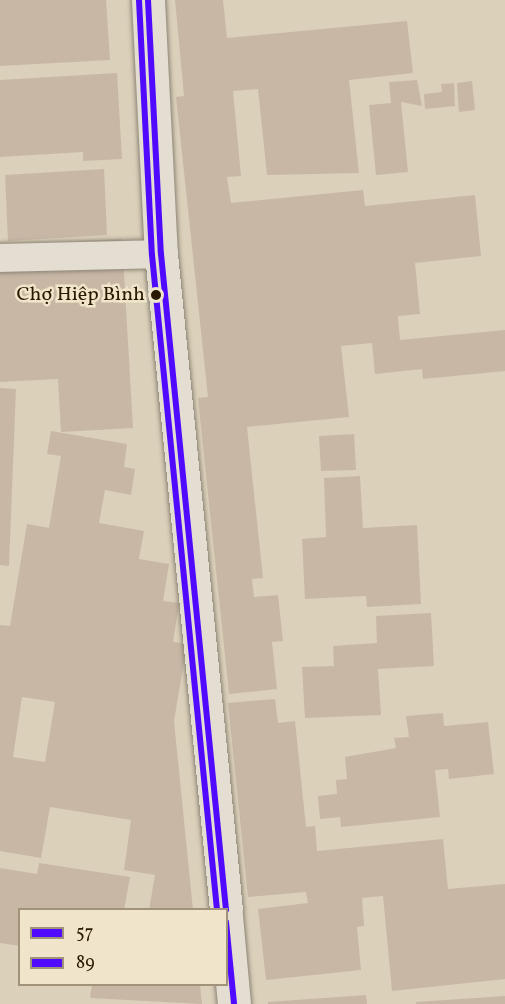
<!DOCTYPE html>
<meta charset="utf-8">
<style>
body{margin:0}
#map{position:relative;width:505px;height:1004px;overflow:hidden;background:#dbd0ba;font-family:Vollkorn,serif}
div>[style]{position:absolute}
.building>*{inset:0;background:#c9b7a6}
.roads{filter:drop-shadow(0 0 2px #8c8475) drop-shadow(0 0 2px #8c8475)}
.minor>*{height:28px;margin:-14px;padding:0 14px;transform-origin:14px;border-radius:14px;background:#e3ddd2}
.secondary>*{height:33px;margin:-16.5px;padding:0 16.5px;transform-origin:16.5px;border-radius:16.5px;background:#e3ddd2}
.bus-1>*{height:6px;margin:-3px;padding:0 3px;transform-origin:3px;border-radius:3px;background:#4f0aff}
.bus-2>*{height:6px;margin:-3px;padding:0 3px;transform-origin:3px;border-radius:3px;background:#4f0aff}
.dots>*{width:16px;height:16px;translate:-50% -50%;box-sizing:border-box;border:3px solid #f0e4ca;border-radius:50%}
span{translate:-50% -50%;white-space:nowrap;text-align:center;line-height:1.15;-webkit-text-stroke:5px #f0e4ca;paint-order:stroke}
.bus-label{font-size:20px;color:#2a1902}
.right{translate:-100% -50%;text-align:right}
.legend{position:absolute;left:18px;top:908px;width:210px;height:78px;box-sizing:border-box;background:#f0e4ca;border:2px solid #a1937a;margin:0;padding:8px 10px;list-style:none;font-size:18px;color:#2a1902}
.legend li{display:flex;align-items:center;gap:12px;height:30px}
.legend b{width:30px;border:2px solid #a1937a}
</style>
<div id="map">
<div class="building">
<i style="clip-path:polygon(0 0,106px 0,110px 60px,0 66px)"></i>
<i style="clip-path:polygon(175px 0,223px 0,227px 38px,407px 21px,413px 73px,349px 80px,359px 173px,267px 175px,258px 89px,233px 91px,241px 176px,227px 177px,231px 203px,363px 190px,365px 206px,475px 195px,481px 256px,415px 263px,420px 314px,398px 316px,400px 340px,505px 330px,505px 371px,423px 379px,422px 369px,375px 374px,372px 343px,341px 346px,349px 417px,247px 427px,263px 578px,252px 579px,254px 597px,278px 595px,283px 641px,272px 642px,277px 689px,229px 694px,198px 398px,208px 397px,176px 97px,184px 96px)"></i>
<i style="clip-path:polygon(117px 73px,122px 159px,83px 161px,83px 152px,0 157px,0 80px)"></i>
<i style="clip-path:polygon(417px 80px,422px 106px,401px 102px,408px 172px,376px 175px,369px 105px,391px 103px,389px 82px)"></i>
<i style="clip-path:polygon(472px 81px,475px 110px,459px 112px,457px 83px)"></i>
<i style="clip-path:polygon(454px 83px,455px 106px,425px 109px,424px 94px,442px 92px,441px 84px)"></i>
<i style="clip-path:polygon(104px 169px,107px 235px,8px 241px,5px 175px)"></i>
<i style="clip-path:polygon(122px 239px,133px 428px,61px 432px,58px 379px,0 382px,0 266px,80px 261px,79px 241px)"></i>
<i style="clip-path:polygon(0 388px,16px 389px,9px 566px,0 565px)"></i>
<i style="clip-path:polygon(evenodd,51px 431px,127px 444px,124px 467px,135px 469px,131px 495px,105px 490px,99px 523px,144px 531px,139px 559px,169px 564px,163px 601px,179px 603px,173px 642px,187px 644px,174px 721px,193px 910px,149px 910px,155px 875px,124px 870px,131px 820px,50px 807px,41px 858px,0 851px,0 625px,10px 626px,27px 524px,49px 528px,61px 456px,47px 454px,51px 431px,22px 697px,55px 702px,45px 762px,13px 757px,22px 697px)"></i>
<i style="clip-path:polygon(354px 434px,356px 470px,321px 471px,319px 436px)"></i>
<i style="clip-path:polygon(360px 476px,363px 528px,417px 525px,421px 604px,367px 607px,366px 596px,305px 599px,302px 539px,326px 537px,324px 478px)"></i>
<i style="clip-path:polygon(431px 613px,434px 666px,378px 669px,381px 715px,305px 718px,302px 667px,334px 666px,333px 646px,377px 643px,376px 616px)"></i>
<i style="clip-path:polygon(275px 699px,278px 723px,295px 721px,306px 827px,315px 826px,317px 851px,443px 839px,448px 889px,505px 884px,505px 979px,392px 991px,383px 896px,362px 898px,364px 926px,357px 927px,361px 970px,266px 980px,258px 909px,308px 903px,306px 892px,248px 897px,228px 703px)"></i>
<i style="clip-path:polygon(443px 713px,444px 726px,488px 722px,494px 774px,449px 779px,448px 769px,435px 770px,440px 817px,341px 827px,340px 817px,320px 819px,318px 796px,337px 794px,336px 780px,347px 779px,345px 757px,396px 748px,394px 738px,409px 737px,406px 716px)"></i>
<i style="clip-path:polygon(39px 863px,130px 877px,124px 910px,20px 910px,20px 946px,0 943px,0 868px,37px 874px)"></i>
<i style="clip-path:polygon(92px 984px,200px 984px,202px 1004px,90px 998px)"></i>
<i style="clip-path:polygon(366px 995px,367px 1004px,268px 1004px,268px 1002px)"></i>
<i style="clip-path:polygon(505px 996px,505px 1004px,416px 1004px,416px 1002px)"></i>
</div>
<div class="roads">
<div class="minor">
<i style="left:0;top:258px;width:161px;rotate:-1.4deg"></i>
</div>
<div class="secondary">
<i style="left:148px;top:0;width:254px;rotate:87.1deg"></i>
<i style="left:161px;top:254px;width:659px;rotate:84.34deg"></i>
<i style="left:226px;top:916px;width:88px;rotate:84.8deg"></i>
</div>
</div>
<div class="bus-1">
<i style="left:148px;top:0;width:254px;rotate:87.1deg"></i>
<i style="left:161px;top:254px;width:659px;rotate:84.34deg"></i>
<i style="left:226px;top:922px;width:82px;rotate:84.4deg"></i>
</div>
<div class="bus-2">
<i style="left:139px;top:0;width:255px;rotate:87.1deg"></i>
<i style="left:152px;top:255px;width:658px;rotate:84.33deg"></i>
</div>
<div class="dots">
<i style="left:156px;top:295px;background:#2a1902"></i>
</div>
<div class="bus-label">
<span class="right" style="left:145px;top:295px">Chợ Hiệp Bình</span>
</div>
<ul class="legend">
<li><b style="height:8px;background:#4f0aff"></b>57</li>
<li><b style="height:8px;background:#4f0aff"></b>89</li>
</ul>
</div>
